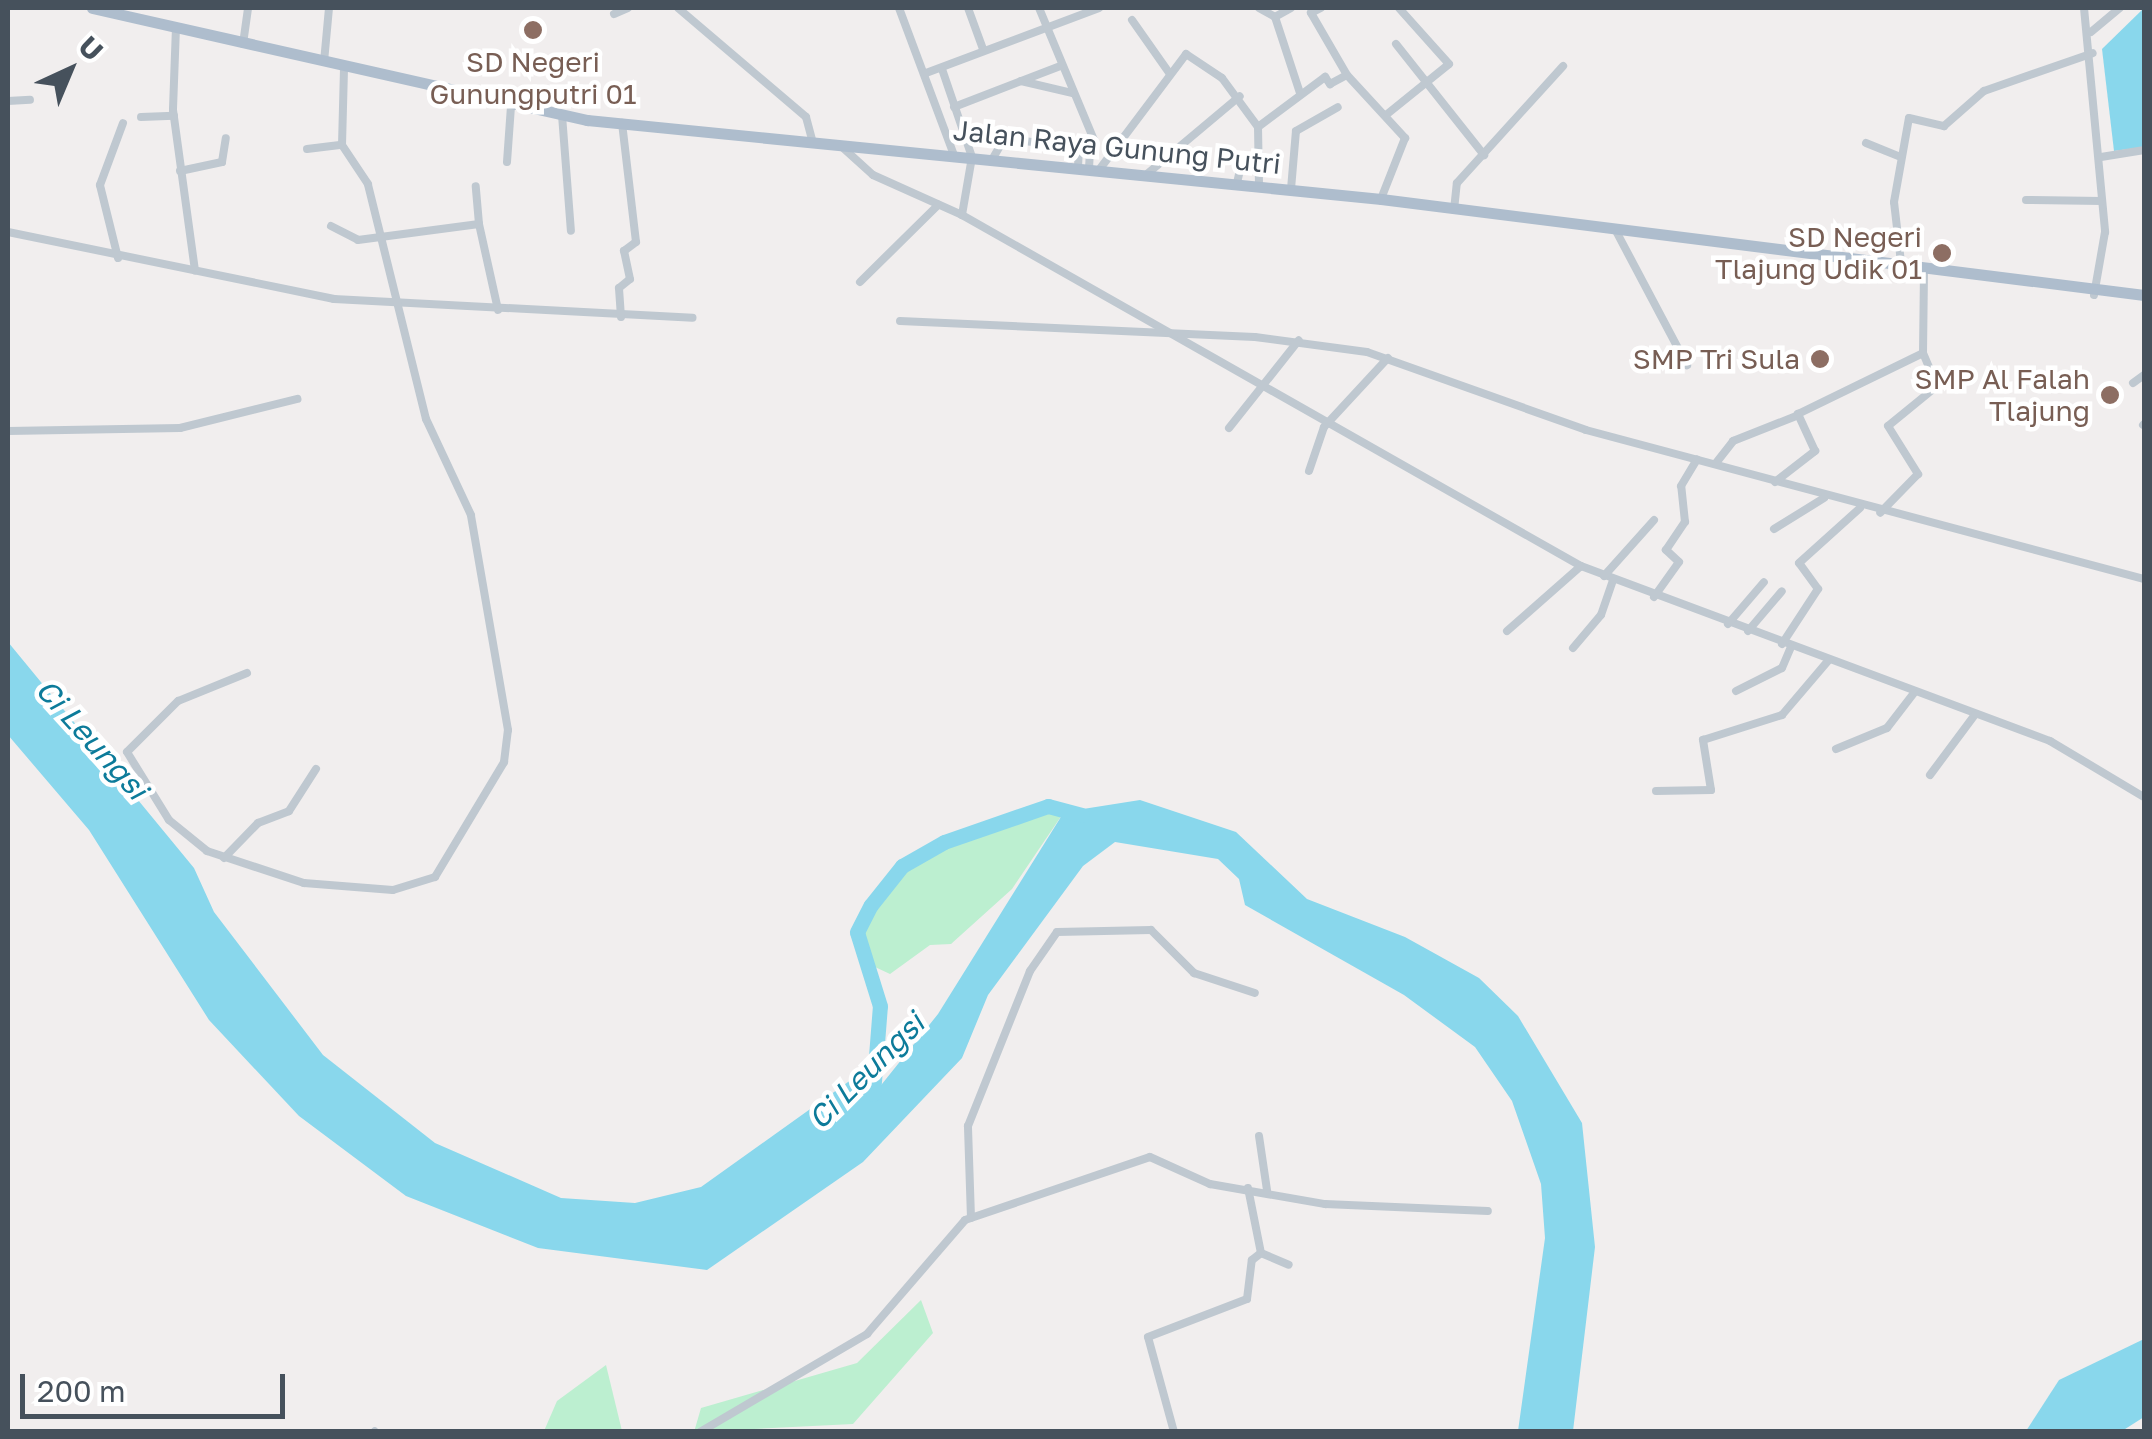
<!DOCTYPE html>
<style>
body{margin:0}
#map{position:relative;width:2152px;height:1439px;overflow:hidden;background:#f1eeee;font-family:"Golos Text",sans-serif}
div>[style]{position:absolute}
.green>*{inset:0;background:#bcefd0}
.water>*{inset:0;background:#89d7ec}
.river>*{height:15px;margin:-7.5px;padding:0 7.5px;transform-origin:7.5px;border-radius:7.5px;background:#89d7ec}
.minor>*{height:8px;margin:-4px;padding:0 4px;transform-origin:4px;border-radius:4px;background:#bfc8d0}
.primary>*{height:11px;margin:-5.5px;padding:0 5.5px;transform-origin:5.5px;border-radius:5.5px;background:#aebdcd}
.dots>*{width:28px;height:28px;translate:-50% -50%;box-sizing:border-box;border:5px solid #fff;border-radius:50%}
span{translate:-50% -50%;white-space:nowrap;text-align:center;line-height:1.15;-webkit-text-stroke:9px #fff;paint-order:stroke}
.education-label{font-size:28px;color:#785e54}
.right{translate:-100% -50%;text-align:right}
.street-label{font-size:28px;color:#46515c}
.water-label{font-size:30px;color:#0c7b9a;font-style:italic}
.frame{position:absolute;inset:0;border:10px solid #46515c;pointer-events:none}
.north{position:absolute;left:20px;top:20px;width:100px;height:100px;-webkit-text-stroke:8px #fff;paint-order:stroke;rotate:44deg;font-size:28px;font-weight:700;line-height:40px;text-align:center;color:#46515c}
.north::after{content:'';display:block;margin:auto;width:35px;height:45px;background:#46515c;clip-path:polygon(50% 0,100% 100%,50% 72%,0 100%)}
.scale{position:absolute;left:20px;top:1374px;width:265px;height:45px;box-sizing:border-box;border:5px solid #46515c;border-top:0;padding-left:12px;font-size:30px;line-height:35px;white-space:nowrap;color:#46515c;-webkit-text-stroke:8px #fff;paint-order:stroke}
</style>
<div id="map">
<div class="green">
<i style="clip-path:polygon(1048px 806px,1064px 812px,1012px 889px,951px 944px,930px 945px,890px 974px,875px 967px,857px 932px,902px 866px)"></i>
<i style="clip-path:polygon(921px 1300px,933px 1333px,853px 1424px,694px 1432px,701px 1408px,857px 1363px)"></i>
<i style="clip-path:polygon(606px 1365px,622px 1431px,544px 1431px,557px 1401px)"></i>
</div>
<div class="water">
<i style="clip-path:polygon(2144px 8px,2144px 147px,2114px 151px,2102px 49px)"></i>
<i style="clip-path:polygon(8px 642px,194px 868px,214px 912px,323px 1055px,435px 1143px,561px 1198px,635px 1203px,701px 1187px,855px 1077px,874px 1094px,938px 1014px,1064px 812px,1140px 800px,1236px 832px,1307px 899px,1405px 937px,1479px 978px,1518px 1016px,1582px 1123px,1595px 1247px,1573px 1431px,1518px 1431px,1545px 1238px,1541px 1184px,1512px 1101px,1475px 1047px,1404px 995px,1245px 905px,1239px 879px,1218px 859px,1115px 842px,1083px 866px,988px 995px,962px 1058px,863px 1162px,707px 1270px,538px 1248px,406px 1196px,299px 1116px,209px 1020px,89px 830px,8px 735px)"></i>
<i style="clip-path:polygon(2144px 1339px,2144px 1417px,2122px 1431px,2026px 1431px,2059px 1380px)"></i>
</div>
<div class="river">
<i style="left:873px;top:1094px;width:88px;rotate:-85.5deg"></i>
<i style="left:880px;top:1006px;width:77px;rotate:-107.3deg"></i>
<i style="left:857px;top:932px;width:30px;rotate:-63deg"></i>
<i style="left:871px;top:905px;width:50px;rotate:-51.5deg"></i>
<i style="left:902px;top:866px;width:48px;rotate:-29.7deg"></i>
<i style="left:944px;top:842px;width:110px;rotate:-19.1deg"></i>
<i style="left:1048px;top:806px;width:35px;rotate:15deg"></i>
</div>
<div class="minor">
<i style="left:678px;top:8px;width:168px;rotate:40.4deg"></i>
<i style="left:806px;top:117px;width:24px;rotate:75deg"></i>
<i style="left:899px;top:8px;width:157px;rotate:69.5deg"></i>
<i style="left:968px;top:8px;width:44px;rotate:69.9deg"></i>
<i style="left:1259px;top:8px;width:18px;rotate:29deg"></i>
<i style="left:1291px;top:8px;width:18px;rotate:151deg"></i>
<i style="left:1275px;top:17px;width:80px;rotate:71.8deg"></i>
<i style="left:2084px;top:8px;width:225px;rotate:84.6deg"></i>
<i style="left:2105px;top:232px;width:64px;rotate:99.9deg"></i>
<i style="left:614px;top:14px;width:15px;rotate:-23deg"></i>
<i style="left:1132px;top:20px;width:66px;rotate:54.9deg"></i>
<i style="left:176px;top:27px;width:83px;rotate:92.1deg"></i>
<i style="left:173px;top:110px;width:162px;rotate:82.2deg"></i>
<i style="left:2091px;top:32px;width:38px;rotate:-40deg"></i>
<i style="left:243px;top:44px;width:36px;rotate:-82deg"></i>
<i style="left:1396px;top:44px;width:142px;rotate:51.6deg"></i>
<i style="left:324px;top:62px;width:54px;rotate:-84.7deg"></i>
<i style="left:942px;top:69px;width:93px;rotate:71.2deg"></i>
<i style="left:972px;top:157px;width:59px;rotate:99.8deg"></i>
<i style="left:926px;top:73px;width:185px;rotate:-20.6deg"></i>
<i style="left:1347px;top:75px;width:86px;rotate:47.4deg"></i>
<i style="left:1405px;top:138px;width:66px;rotate:111.5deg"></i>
<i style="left:1021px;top:81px;width:52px;rotate:13.2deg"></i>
<i style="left:8px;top:101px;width:22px;rotate:-3deg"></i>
<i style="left:954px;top:107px;width:114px;rotate:-21.1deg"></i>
<i style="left:562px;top:115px;width:116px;rotate:85.6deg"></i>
<i style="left:1386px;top:115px;width:81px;rotate:-39deg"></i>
<i style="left:1449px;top:64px;width:75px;rotate:-131.8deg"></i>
<i style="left:141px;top:117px;width:33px;rotate:-2deg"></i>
<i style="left:1258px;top:127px;width:59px;rotate:89deg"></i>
<i style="left:1866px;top:143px;width:35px;rotate:22deg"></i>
<i style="left:841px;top:146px;width:43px;rotate:42.2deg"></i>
<i style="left:873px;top:175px;width:98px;rotate:24.2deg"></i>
<i style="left:962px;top:215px;width:712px;rotate:29.56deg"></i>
<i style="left:1581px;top:566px;width:501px;rotate:20.46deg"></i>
<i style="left:2050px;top:741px;width:109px;rotate:30.8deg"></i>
<i style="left:307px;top:149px;width:35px;rotate:-7deg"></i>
<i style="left:2101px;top:157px;width:44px;rotate:-9.2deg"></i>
<i style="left:993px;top:158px;width:22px;rotate:-60deg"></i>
<i style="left:1004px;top:139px;width:86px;rotate:6deg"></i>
<i style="left:1090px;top:148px;width:9px;rotate:-63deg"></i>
<i style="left:1094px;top:140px;width:143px;rotate:-112.6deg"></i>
<i style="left:507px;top:162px;width:56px;rotate:-85.9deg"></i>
<i style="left:1078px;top:167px;width:20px;rotate:-87deg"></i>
<i style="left:1089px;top:169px;width:21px;rotate:-87deg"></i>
<i style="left:1099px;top:170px;width:145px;rotate:-53.1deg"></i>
<i style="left:1186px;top:54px;width:43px;rotate:33.7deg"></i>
<i style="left:1222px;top:78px;width:61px;rotate:53.7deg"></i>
<i style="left:1258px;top:127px;width:84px;rotate:-36.7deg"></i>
<i style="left:1325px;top:77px;width:9px;rotate:54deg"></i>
<i style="left:1330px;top:84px;width:19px;rotate:-28deg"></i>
<i style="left:1347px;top:75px;width:72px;rotate:-120.1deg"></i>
<i style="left:1311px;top:13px;width:11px;rotate:-27deg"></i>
<i style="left:180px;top:171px;width:43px;rotate:-12.1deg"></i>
<i style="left:222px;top:162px;width:24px;rotate:-81deg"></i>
<i style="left:1147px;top:174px;width:121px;rotate:-40deg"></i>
<i style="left:1237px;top:183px;width:23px;rotate:-77deg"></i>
<i style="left:1242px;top:161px;width:17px"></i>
<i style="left:1291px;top:189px;width:58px;rotate:-85.1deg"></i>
<i style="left:1296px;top:131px;width:48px;rotate:-29.7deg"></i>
<i style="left:2026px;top:200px;width:76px;rotate:0.8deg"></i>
<i style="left:1454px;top:210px;width:27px;rotate:-84deg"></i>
<i style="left:1457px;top:183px;width:158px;rotate:-47.8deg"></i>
<i style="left:479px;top:224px;width:88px;rotate:77.5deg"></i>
<i style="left:331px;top:226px;width:30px;rotate:27deg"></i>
<i style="left:358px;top:240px;width:122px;rotate:-7.5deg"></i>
<i style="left:479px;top:224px;width:38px;rotate:-95deg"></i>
<i style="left:1616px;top:231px;width:152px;rotate:62.1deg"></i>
<i style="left:8px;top:232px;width:333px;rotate:11.6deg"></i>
<i style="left:334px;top:299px;width:359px;rotate:3deg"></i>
<i style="left:118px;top:258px;width:75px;rotate:-103.9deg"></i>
<i style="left:100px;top:185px;width:66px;rotate:-69.6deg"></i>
<i style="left:1902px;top:271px;width:69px;rotate:-96.6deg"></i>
<i style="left:1894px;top:202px;width:85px;rotate:-79.9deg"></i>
<i style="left:1909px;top:118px;width:36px;rotate:13deg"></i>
<i style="left:1944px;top:126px;width:53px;rotate:-41.2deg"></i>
<i style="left:1984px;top:91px;width:115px;rotate:-19.2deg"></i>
<i style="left:860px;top:282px;width:110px;rotate:-44.6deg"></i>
<i style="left:621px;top:317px;width:29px;rotate:-94deg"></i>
<i style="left:619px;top:288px;width:14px;rotate:-39deg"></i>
<i style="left:630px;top:279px;width:29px;rotate:-102deg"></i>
<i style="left:624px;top:251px;width:15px;rotate:-37deg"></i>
<i style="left:636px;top:242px;width:120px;rotate:-96.7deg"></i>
<i style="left:900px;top:321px;width:355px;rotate:2.6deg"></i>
<i style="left:1255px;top:337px;width:113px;rotate:7.6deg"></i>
<i style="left:1367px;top:352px;width:232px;rotate:19.6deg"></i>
<i style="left:1586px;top:430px;width:578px;rotate:14.95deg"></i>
<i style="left:1923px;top:353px;width:79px;rotate:-89.3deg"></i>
<i style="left:2133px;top:383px;width:14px;rotate:-36deg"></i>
<i style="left:2143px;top:425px;width:1px;rotate:-45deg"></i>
<i style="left:1229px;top:428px;width:112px;rotate:-51.5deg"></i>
<i style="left:8px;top:431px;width:172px;rotate:-1deg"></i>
<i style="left:180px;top:428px;width:121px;rotate:-13.9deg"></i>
<i style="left:1716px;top:463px;width:28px;rotate:-52deg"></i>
<i style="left:1733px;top:441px;width:68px;rotate:-21.6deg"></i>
<i style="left:1309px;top:471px;width:46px;rotate:-71.2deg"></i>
<i style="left:1324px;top:427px;width:94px;rotate:-47.2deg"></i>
<i style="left:1775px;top:482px;width:51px;rotate:-37.8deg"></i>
<i style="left:1815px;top:451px;width:41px;rotate:-114.7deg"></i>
<i style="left:1798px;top:414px;width:139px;rotate:-26deg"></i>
<i style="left:1923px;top:353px;width:36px;rotate:67deg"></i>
<i style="left:1937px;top:386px;width:63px;rotate:140.8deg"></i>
<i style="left:1888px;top:426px;width:57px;rotate:58deg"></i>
<i style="left:1918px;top:474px;width:54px;rotate:134.3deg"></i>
<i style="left:1774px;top:529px;width:59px;rotate:-31.8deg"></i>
<i style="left:1604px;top:576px;width:75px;rotate:-48.2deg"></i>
<i style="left:1654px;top:597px;width:43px;rotate:-54.5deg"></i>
<i style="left:1679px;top:562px;width:18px;rotate:-137deg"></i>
<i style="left:1666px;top:550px;width:34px;rotate:-56deg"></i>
<i style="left:1685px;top:522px;width:36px;rotate:-96deg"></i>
<i style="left:1681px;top:486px;width:31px;rotate:-59deg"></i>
<i style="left:1728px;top:624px;width:55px;rotate:-49.4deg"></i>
<i style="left:1507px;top:631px;width:98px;rotate:-41.3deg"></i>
<i style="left:1748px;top:631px;width:52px;rotate:-49.6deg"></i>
<i style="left:1782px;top:644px;width:66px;rotate:-56.8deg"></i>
<i style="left:1818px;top:589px;width:32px;rotate:-126deg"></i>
<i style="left:1799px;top:563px;width:82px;rotate:-42deg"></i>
<i style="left:1573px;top:648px;width:43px;rotate:-49.7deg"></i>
<i style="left:1601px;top:615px;width:36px;rotate:-71deg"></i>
<i style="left:247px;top:673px;width:74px;rotate:157.9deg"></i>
<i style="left:178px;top:701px;width:72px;rotate:135deg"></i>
<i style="left:127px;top:752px;width:80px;rotate:58.3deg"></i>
<i style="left:169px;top:820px;width:49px;rotate:39.2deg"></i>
<i style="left:207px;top:851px;width:102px;rotate:18.3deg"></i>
<i style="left:304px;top:883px;width:89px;rotate:4.5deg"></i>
<i style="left:393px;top:890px;width:44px;rotate:-17.2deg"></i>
<i style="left:435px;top:877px;width:134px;rotate:-59deg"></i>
<i style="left:504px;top:762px;width:32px;rotate:-83deg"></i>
<i style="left:508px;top:730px;width:218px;rotate:-99.8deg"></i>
<i style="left:471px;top:515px;width:106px;rotate:-115.1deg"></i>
<i style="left:426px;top:419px;width:242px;rotate:-103.9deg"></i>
<i style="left:368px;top:184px;width:47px;rotate:-123.7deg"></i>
<i style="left:342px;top:145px;width:77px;rotate:-88.5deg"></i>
<i style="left:1736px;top:691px;width:51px;rotate:-26.6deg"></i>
<i style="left:1782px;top:668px;width:23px;rotate:-67deg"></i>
<i style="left:1836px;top:749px;width:55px;rotate:-22.4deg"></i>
<i style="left:1887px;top:728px;width:44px;rotate:-52.4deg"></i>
<i style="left:1930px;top:775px;width:74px;rotate:-53.3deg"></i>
<i style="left:1656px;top:791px;width:55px;rotate:-1deg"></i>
<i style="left:1711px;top:790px;width:51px;rotate:-99.1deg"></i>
<i style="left:1703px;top:740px;width:83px;rotate:-17.6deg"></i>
<i style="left:1782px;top:715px;width:71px;rotate:-49.6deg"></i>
<i style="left:224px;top:858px;width:49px;rotate:-45.8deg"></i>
<i style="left:258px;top:823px;width:33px;rotate:-21deg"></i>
<i style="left:289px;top:811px;width:50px;rotate:-57.3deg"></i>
<i style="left:1259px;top:1136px;width:55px;rotate:81.6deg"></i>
<i style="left:1248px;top:1188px;width:66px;rotate:78.7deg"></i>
<i style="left:1261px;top:1253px;width:30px;rotate:23deg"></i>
<i style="left:971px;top:1218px;width:92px;rotate:-91.9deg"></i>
<i style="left:968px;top:1126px;width:167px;rotate:-68.2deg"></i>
<i style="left:1030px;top:971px;width:47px;rotate:-55.3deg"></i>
<i style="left:1057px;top:932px;width:94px;rotate:-1.2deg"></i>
<i style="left:1151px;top:930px;width:61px;rotate:45deg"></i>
<i style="left:1194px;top:973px;width:64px;rotate:18.2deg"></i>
<i style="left:374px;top:1432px;width:1px;rotate:-45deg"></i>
<i style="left:700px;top:1432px;width:194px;rotate:-30.4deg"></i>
<i style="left:867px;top:1334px;width:150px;rotate:-49.3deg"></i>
<i style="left:965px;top:1220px;width:195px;rotate:-18.8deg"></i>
<i style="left:1150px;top:1157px;width:66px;rotate:24.2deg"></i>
<i style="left:1210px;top:1184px;width:117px;rotate:9.9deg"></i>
<i style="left:1325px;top:1204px;width:163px;rotate:2.5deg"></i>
<i style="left:1174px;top:1432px;width:98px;rotate:-105.3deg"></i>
<i style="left:1148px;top:1337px;width:106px;rotate:-21deg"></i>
<i style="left:1247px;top:1299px;width:39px;rotate:-83deg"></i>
<i style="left:1252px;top:1260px;width:11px;rotate:-38deg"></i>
</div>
<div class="primary">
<i style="left:92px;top:8px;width:508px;rotate:12.75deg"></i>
<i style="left:587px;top:120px;width:798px;rotate:5.68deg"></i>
<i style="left:1381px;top:199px;width:769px;rotate:7.17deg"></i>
</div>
<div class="dots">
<i style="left:533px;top:30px;background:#8d6e63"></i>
<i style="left:1942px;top:253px;background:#8d6e63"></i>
<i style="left:1820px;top:359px;background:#8d6e63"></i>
<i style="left:2110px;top:395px;background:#8d6e63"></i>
</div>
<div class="education-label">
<span style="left:533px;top:78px">SD Negeri<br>Gunungputri 01</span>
<span class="right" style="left:1922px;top:253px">SD Negeri<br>Tlajung Udik 01</span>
<span class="right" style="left:1800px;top:359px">SMP Tri Sula</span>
<span class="right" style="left:2090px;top:395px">SMP Al Falah<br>Tlajung</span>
</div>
<div class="street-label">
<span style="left:1117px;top:147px;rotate:6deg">Jalan Raya Gunung Putri</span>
</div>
<div class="water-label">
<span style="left:92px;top:739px;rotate:48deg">Ci Leungsi</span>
<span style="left:866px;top:1071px;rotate:-45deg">Ci Leungsi</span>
</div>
<div class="frame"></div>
<div class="north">U</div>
<div class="scale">200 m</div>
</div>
